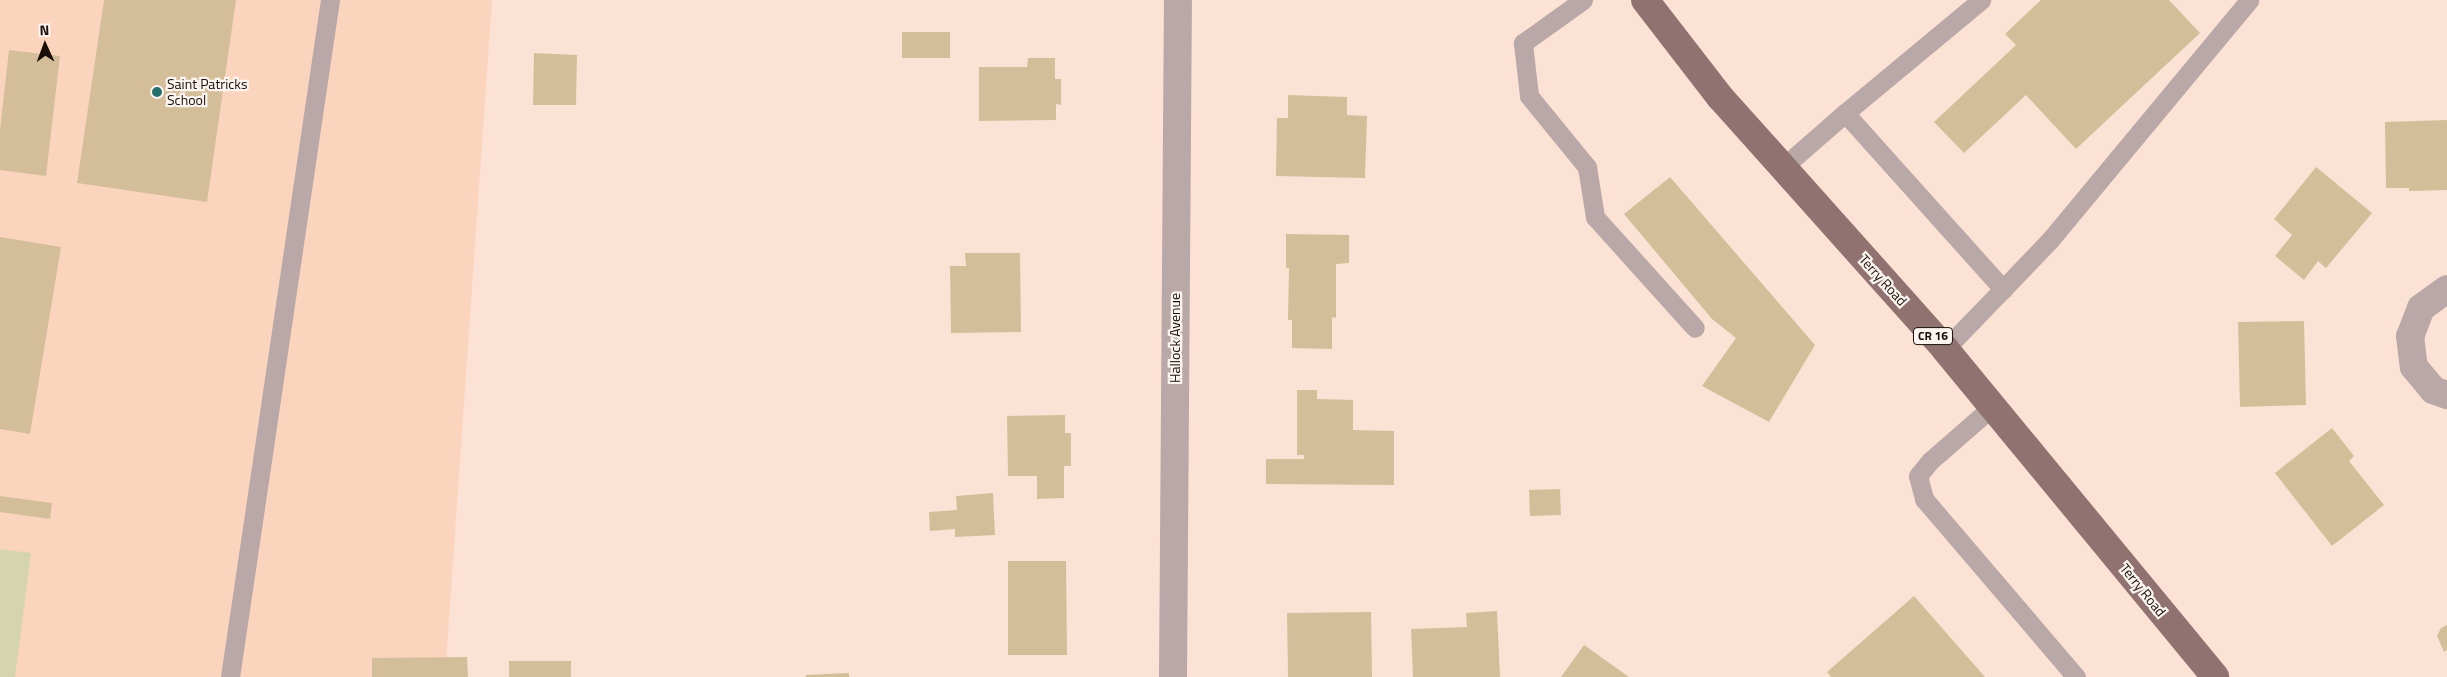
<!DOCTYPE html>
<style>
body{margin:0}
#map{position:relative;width:2447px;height:677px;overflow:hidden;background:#fce2d4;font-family:"Titillium Web",sans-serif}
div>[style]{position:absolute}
.built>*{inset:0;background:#fbd4be}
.green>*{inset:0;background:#d4d5b0}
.building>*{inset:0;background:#d4be99}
.service>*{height:19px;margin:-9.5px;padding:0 9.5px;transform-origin:9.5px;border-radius:9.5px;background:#b9a8a7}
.minor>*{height:28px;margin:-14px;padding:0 14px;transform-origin:14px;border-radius:14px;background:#b9a8a7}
.primary>*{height:28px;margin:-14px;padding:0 14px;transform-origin:14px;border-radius:14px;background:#907371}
.dots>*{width:14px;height:14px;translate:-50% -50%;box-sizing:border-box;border:2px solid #fbf4f0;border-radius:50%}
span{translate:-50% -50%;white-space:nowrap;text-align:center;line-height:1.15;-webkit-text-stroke:4.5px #fbf4f0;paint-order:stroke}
.shield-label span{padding:1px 4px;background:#fbf4f0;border:1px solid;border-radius:4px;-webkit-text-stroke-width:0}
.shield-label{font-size:12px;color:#190f08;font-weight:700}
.poi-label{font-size:14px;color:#190f08}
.left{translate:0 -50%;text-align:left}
.street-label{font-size:14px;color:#190f08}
.north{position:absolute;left:20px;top:20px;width:50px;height:50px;-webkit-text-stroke:4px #fbf4f0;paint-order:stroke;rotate:358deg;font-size:14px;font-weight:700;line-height:20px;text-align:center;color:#190f08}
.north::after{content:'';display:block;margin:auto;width:18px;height:22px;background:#190f08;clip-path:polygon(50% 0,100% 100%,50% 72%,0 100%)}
</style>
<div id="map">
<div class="built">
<i style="clip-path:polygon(0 0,492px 0,445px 677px,0 677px)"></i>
</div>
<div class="green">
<i style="clip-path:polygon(0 549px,31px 553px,15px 677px,0 677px)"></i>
</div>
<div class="building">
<i style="clip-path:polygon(104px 0,236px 0,207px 202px,77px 183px)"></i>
<i style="clip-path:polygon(2041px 0,2169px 0,2200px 33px,2076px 149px,2026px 95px,1964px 153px,1934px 122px,2016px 45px,2005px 34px)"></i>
<i style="clip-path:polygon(902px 32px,950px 32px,950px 58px,902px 58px)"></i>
<i style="clip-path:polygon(9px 50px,60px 56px,46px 176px,0 170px,0 130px)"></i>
<i style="clip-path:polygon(534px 53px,577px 55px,576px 105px,533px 105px)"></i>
<i style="clip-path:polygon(1028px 58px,1055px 58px,1055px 79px,1061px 79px,1061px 105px,1056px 104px,1056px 120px,979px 121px,979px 67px,1027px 67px)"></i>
<i style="clip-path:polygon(1288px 95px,1347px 97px,1347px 115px,1367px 116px,1365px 178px,1276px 176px,1277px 118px,1288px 118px)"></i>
<i style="clip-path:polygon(2447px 120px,2447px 190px,2409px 191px,2409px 188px,2386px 188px,2385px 122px)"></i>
<i style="clip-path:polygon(2316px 167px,2372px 213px,2326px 268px,2318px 261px,2304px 280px,2275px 256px,2292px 235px,2274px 219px)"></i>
<i style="clip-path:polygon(1670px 177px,1815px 345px,1769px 422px,1702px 386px,1736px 338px,1712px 319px,1624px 214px)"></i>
<i style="clip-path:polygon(1286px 234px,1349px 235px,1349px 263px,1336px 264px,1336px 318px,1332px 317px,1332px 349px,1292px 348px,1292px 320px,1288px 320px,1289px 268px,1286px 268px)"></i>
<i style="clip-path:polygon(0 237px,61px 247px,30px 434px,0 429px)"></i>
<i style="clip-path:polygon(965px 253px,1020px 253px,1021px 332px,951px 333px,950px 266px,966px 266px)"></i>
<i style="clip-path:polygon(2304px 321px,2306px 405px,2240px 407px,2238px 322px)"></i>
<i style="clip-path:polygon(1297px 390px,1317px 390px,1317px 399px,1353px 400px,1353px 430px,1394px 431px,1394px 485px,1266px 484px,1266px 459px,1304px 459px,1304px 455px,1297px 455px)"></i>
<i style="clip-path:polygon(1065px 415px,1065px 433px,1071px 433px,1071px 466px,1064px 466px,1064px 498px,1037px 499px,1037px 476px,1008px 476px,1007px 416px)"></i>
<i style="clip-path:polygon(2332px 428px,2354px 456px,2349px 461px,2384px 505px,2332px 546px,2275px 473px)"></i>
<i style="clip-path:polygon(1560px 489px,1561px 515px,1530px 516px,1529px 490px)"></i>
<i style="clip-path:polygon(993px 493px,995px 535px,955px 537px,955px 529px,930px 531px,929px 512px,957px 510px,956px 496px)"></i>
<i style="clip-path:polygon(0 496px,52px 503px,50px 519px,0 512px)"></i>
<i style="clip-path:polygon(1008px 561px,1066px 561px,1067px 655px,1008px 655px)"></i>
<i style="clip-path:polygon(1914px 596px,1985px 677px,1831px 677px,1827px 672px)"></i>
<i style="clip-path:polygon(1497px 611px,1500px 677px,1413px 677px,1411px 629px,1467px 627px,1466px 613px)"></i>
<i style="clip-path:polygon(1371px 612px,1372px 677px,1288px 677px,1287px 613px)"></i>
<i style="clip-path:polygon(2447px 625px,2447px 650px,2444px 652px,2437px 636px,2441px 628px)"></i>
<i style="clip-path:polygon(1584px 645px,1629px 677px,1561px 677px)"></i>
<i style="clip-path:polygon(467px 657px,468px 677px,372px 677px,372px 658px)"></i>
<i style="clip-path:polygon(509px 661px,571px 661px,571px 677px,509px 677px)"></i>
<i style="clip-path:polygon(849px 673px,849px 677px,806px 677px,806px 675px)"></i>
</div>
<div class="service">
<i style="left:1583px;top:0;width:74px;rotate:144.4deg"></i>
<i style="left:1523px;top:43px;width:53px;rotate:83.5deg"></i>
<i style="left:1529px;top:96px;width:92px;rotate:50.8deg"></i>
<i style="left:1587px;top:167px;width:51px;rotate:80.9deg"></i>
<i style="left:1595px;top:217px;width:149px;rotate:48deg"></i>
<i style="left:1845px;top:113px;width:177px;rotate:-39.7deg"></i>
<i style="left:1782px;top:168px;width:84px;rotate:-41.1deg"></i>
<i style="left:1845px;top:113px;width:237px;rotate:48.1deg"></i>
<i style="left:2003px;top:289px;width:83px;rotate:134deg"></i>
<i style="left:2003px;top:289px;width:68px;rotate:-46.2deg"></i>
<i style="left:2050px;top:240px;width:312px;rotate:-50.3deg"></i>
<i style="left:1992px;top:407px;width:82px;rotate:138.9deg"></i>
<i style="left:1930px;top:461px;width:19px;rotate:129deg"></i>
<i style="left:1918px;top:476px;width:24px;rotate:75deg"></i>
<i style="left:1924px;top:499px;width:234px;rotate:49.5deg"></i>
<i style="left:230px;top:677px;width:684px;rotate:-81.6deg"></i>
</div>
<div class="minor">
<i style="left:2447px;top:289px;width:32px;rotate:144deg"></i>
<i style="left:2421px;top:308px;width:30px;rotate:111deg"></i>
<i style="left:2410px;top:336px;width:31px;rotate:83deg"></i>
<i style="left:2414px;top:367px;width:30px;rotate:50deg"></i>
<i style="left:2433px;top:390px;width:15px;rotate:20deg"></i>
<i style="left:1173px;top:677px;width:677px;rotate:-89.58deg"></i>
</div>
<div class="primary">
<i style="left:1645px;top:0;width:123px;rotate:52.3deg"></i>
<i style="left:1720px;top:97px;width:338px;rotate:48.2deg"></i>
<i style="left:1945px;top:349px;width:425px;rotate:50.5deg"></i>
</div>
<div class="dots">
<i style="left:157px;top:92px;background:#256f6d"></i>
</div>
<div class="shield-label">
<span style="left:1933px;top:336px">CR 16</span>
</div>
<div class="poi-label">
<span class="left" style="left:167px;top:92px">Saint Patricks<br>School</span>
</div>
<div class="street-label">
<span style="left:1883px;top:280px;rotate:48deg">Terry Road</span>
<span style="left:1175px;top:338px;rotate:-90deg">Hallock Avenue</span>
<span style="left:2143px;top:590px;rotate:51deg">Terry Road</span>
</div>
<div class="north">N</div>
</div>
